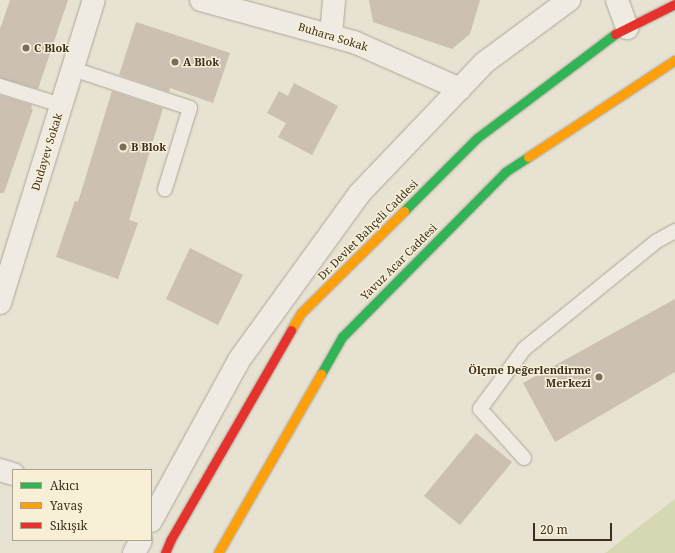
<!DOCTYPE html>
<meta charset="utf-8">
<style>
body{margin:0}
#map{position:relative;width:675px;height:553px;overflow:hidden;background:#e7e2d1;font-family:"Noto Serif",serif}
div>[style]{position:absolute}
.green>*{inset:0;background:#d5d8b3}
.building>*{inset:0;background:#cbc0b1}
.roads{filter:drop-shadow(0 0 1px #ada699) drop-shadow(0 0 1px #ada699)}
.lane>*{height:14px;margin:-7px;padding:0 7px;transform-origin:7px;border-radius:7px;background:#efebe2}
.street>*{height:22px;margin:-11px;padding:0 11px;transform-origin:11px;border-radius:11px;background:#efebe2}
.fast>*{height:9px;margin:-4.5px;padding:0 4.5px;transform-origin:4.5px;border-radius:4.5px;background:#30b455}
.slow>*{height:9px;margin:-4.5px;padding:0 4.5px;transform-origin:4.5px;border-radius:4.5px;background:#ff9f0a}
.jam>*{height:9px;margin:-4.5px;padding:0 4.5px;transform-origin:4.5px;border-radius:4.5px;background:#e5322d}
.dots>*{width:11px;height:11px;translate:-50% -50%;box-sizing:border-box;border:2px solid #f7f0d7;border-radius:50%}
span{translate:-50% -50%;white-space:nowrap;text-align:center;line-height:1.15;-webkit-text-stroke:3px #f7f0d7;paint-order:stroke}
.street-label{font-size:11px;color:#3d2f1f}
.poi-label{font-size:11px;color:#3d2f1f;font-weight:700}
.left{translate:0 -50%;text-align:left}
.right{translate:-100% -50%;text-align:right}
.legend{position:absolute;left:12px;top:469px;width:140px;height:72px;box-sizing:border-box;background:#f7f0d7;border:1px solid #ada38d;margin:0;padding:5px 7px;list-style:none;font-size:12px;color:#3d2f1f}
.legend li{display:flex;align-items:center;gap:8px;height:20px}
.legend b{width:20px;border:1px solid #ada38d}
.scale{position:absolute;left:533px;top:523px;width:79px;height:18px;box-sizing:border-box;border:2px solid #3d2f1f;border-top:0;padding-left:5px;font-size:12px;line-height:14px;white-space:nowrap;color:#3d2f1f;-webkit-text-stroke:3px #f7f0d7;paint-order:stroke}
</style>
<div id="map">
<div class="green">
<i style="clip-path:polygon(675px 499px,675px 553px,605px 553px)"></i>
</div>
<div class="building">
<i style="clip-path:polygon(10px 0,68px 0,38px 89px,0 78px,0 29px)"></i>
<i style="clip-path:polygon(369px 0,480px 0,470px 34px,452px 49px,373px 22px)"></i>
<i style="clip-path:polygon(136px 22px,230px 53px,213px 103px,170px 88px,169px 92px,119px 75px)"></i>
<i style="clip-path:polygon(294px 83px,338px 106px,312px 155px,278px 137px,286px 123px,267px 113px,279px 91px,288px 96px)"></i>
<i style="clip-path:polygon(112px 91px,163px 108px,129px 220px,138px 223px,118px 279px,56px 257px,75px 201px,78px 202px)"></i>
<i style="clip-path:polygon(0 95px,32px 105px,31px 108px,33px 109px,4px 193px,0 193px)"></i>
<i style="clip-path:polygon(190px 248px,243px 275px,218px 325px,166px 299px)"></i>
<i style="clip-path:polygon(675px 299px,675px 372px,555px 442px,523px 383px)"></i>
<i style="clip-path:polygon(476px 433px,512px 462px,460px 525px,424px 496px)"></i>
</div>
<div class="roads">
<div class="lane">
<i style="left:73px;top:69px;width:123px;rotate:18.4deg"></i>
<i style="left:190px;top:108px;width:85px;rotate:107.2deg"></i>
<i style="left:0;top:86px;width:64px;rotate:17.3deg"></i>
<i style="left:524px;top:458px;width:66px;rotate:-131.9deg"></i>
<i style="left:480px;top:409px;width:74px;rotate:-53.7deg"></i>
<i style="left:524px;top:349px;width:171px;rotate:-39.1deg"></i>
<i style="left:657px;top:241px;width:21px;rotate:-29deg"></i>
</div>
<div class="street">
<i style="left:201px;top:0;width:159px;rotate:15.4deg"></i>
<i style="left:354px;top:42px;width:116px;rotate:23.9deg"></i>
<i style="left:617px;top:0;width:30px;rotate:70deg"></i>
<i style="left:331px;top:35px;width:35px;rotate:-85deg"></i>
<i style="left:0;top:303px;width:317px;rotate:-72.8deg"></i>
<i style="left:0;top:470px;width:14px;rotate:17deg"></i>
<i style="left:151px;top:521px;width:183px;rotate:-61.3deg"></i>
<i style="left:239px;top:360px;width:205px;rotate:-54.1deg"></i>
<i style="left:359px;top:194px;width:181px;rotate:-46.3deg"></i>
<i style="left:484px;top:63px;width:106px;rotate:-36.5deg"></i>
<i style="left:134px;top:553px;width:15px;rotate:-62deg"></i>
</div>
<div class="fast">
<i style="left:404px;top:211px;width:103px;rotate:-45deg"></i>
<i style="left:477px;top:138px;width:173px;rotate:-37deg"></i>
<i style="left:321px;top:374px;width:43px;rotate:-60.4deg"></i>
<i style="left:342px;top:337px;width:232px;rotate:-45.3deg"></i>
<i style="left:505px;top:172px;width:27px;rotate:-33deg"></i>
</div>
<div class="slow">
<i style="left:528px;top:157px;width:176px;rotate:-33.4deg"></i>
<i style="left:291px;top:330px;width:20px;rotate:-60deg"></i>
<i style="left:301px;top:313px;width:145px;rotate:-44.7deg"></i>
<i style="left:218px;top:553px;width:207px;rotate:-60.1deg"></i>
</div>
<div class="jam">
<i style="left:615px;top:34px;width:67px;rotate:-26.6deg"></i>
<i style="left:165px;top:553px;width:15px;rotate:-67deg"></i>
<i style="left:171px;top:539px;width:241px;rotate:-60.1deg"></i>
</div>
</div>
<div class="dots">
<i style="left:26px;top:48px;background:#786e5d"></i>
<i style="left:175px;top:62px;background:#786e5d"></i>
<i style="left:123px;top:147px;background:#786e5d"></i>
<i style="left:599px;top:377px;background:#786e5d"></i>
</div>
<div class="street-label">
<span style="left:333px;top:37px;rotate:17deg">Buhara Sokak</span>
<span style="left:47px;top:152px;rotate:-73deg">Dudayev Sokak</span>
<span style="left:368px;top:230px;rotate:-45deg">Dr. Devlet Bahçeli Caddesi</span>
<span style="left:399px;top:262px;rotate:-45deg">Yavuz Acar Caddesi</span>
</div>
<div class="poi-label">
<span class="left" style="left:34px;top:48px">C Blok</span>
<span class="left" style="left:183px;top:62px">A Blok</span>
<span class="left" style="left:131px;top:147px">B Blok</span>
<span class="right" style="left:591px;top:377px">Ölçme Değerlendirme<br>Merkezi</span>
</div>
<ul class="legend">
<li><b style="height:5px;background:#30b455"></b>Akıcı</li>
<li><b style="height:5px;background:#ff9f0a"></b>Yavaş</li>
<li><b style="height:5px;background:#e5322d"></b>Sıkışık</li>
</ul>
<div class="scale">20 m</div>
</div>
